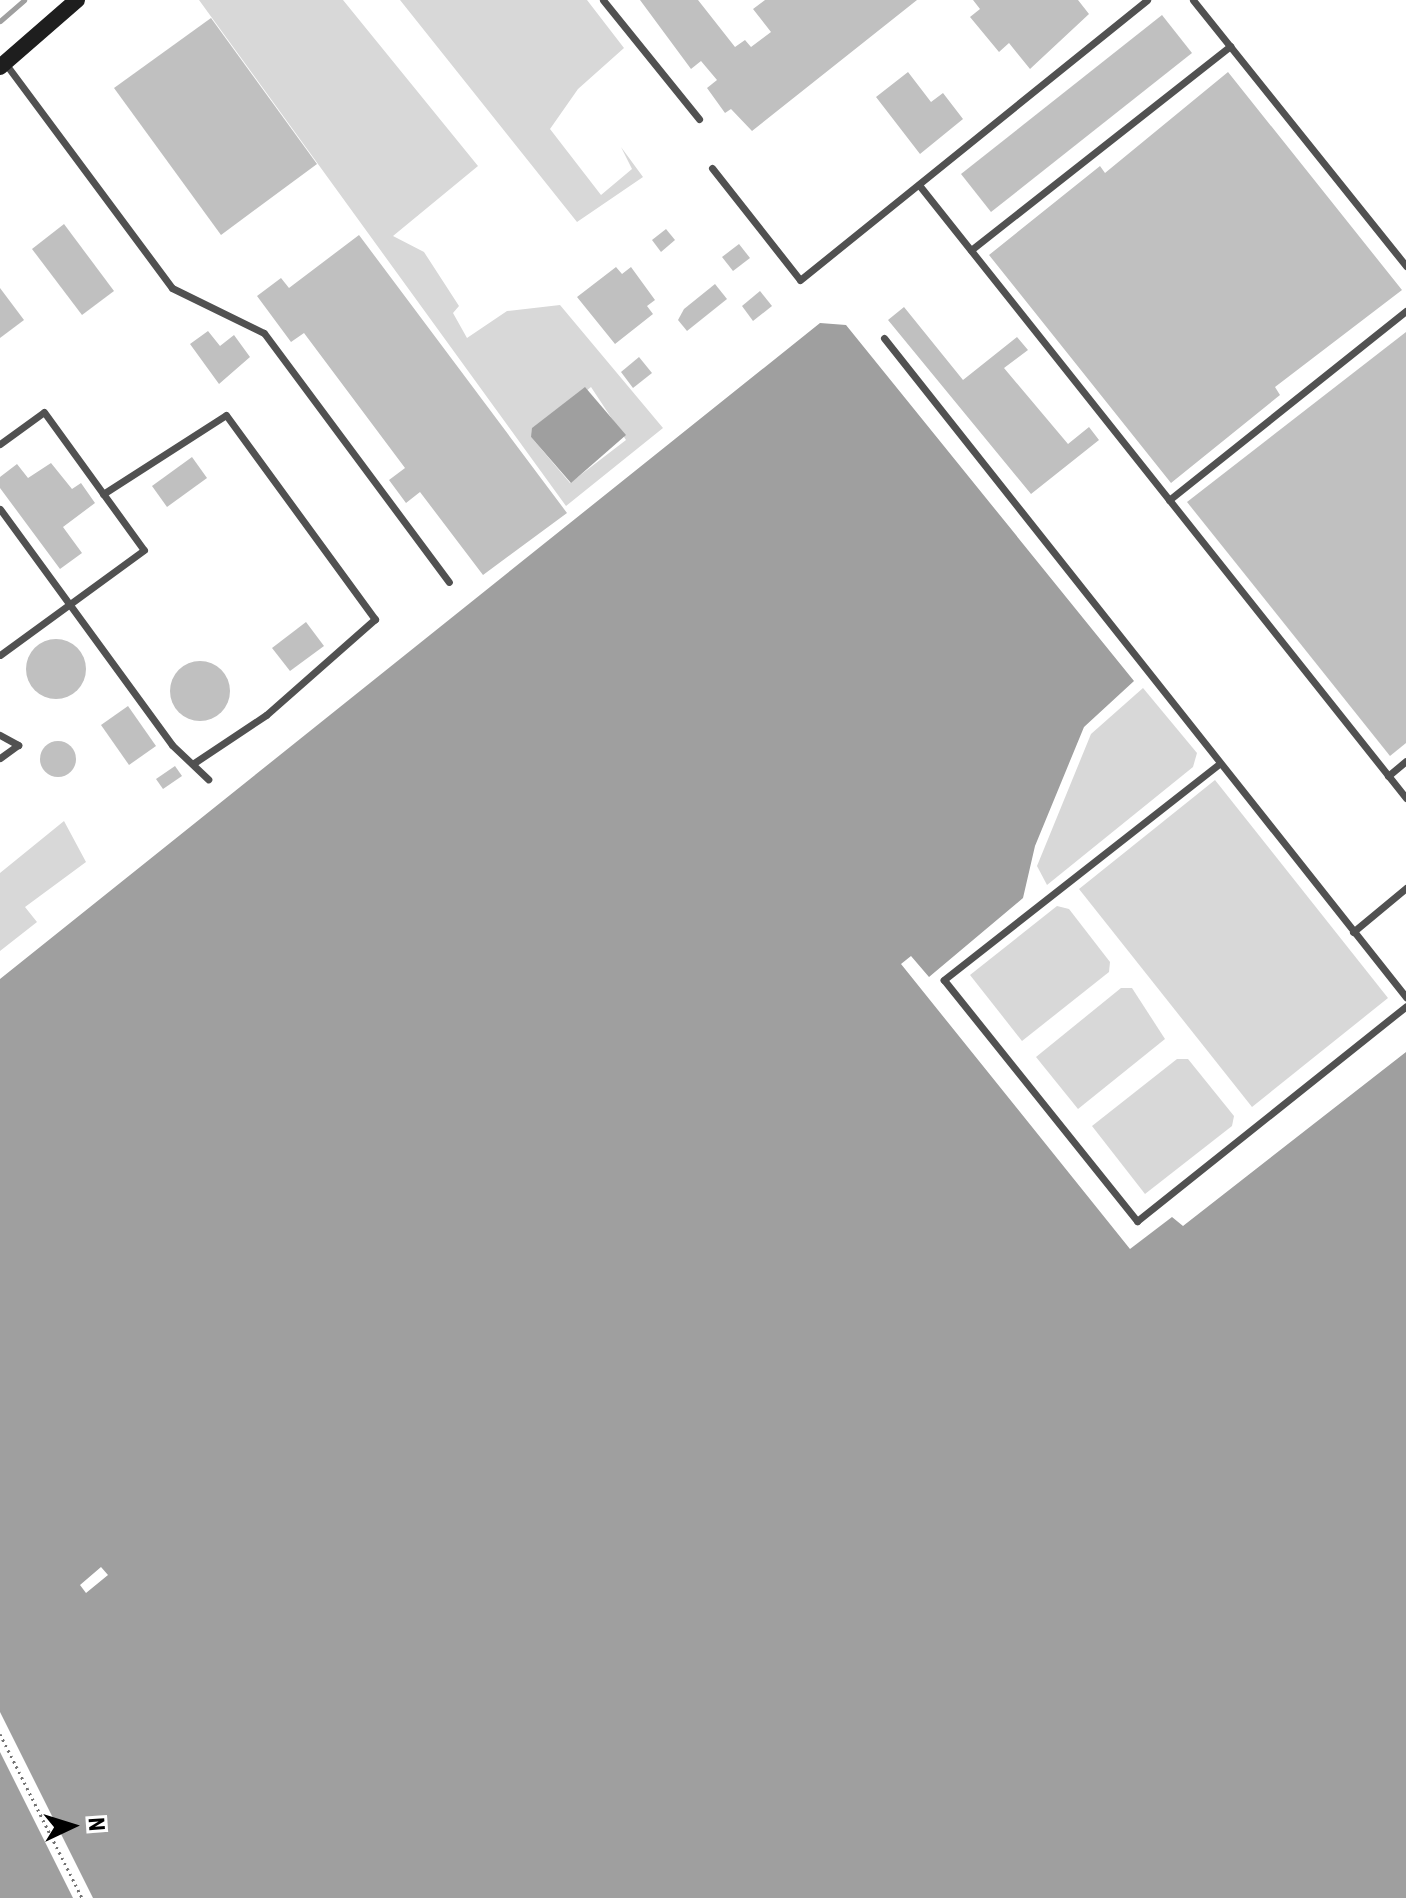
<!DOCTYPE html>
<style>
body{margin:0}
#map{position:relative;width:1406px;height:1898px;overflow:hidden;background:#fff;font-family:"Roboto Condensed",sans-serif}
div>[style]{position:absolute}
.green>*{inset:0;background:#d8d8d8}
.water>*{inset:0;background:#9f9f9f}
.stream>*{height:5px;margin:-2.5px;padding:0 2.5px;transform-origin:2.5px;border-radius:2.5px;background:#9f9f9f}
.building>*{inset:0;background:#c0c0c0}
.round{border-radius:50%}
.path>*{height:3px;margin-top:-1.5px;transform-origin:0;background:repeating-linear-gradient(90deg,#737373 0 2px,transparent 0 6px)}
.lane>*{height:7px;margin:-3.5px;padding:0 3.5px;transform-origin:3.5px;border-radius:3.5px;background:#515151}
.secondary>*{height:16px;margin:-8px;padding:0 8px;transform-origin:8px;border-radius:8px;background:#1e1e1e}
span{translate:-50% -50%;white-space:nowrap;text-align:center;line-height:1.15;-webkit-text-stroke:6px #fff;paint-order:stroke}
.north{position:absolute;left:32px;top:1786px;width:80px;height:80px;-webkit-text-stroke:6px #fff;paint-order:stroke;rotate:86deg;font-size:22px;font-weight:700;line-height:32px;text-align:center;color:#000}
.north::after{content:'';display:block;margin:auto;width:28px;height:36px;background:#000;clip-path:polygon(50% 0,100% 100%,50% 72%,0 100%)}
</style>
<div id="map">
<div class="green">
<i style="clip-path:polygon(evenodd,199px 0,343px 0,478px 166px,393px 236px,424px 252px,459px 306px,453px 313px,467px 338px,507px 311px,560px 305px,663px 428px,566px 506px,199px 0,591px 387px,626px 440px,570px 483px,531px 437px,591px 387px)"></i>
<i style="clip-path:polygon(400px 0,587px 0,624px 48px,578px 89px,550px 129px,601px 195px,632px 169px,621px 147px,643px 177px,577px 222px)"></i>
<i style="clip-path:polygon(1143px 688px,1197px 753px,1193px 767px,1047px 885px,1037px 866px,1091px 734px)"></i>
<i style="clip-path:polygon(1215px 780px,1388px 998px,1252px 1107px,1079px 889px)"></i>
<i style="clip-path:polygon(64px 821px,86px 862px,25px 907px,37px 922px,0 951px,0 873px)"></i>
<i style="clip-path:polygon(1057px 906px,1069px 909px,1110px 962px,1109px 972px,1022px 1041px,970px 975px)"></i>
<i style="clip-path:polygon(1121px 988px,1132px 988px,1165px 1039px,1078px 1109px,1036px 1057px)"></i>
<i style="clip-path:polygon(1177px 1059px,1188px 1059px,1234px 1116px,1232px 1126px,1145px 1194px,1092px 1126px)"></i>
</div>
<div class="water">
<i style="clip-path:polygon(evenodd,820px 323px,846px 325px,1134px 681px,1084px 727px,1035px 846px,1023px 898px,929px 977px,911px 956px,901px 964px,1130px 1249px,1172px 1217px,1183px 1226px,1406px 1052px,1406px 1898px,93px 1898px,0 1712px,0 979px,820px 323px,101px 1567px,108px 1575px,86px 1593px,80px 1585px,101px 1567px)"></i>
<i style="clip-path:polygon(585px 387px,626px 435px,571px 483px,531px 437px,532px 428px)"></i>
<i style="clip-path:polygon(0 1752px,73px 1898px,0 1898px)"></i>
</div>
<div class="stream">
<i style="left:0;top:21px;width:32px;rotate:-41deg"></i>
</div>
<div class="building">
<i style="clip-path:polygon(640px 0,698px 0,735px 47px,745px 40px,751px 47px,771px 32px,753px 9px,765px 0,917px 0,752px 131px,731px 109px,725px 113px,707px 88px,717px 80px,701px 61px,691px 69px)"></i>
<i style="clip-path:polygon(973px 0,1078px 0,1089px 14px,1030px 69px,1009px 43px,999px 52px,970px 17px,980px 9px)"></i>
<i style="clip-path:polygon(1162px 15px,1192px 53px,991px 212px,961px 174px)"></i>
<i style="clip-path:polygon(211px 18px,317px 164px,221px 235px,114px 88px)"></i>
<i style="clip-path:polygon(908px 72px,931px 102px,943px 93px,963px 119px,920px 154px,876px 97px)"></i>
<i style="clip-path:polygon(1228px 72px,1402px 290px,1275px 387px,1280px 395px,1171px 483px,989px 255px,1100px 166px,1105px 173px)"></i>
<i style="clip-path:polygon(64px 224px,114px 291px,82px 315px,32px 249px)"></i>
<i style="clip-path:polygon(666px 229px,675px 240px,661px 252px,652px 240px)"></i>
<i style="clip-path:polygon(359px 235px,567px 513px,483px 575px,420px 492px,406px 503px,389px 480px,405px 468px,304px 333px,291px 342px,257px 296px,281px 278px,289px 288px)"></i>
<i style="clip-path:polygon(739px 244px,750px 258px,733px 271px,722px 257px)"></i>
<i style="clip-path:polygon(616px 267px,622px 274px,631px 267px,655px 300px,647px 306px,653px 314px,615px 344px,577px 297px)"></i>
<i style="clip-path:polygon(715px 284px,727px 299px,687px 331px,678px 320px,684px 309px)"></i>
<i style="clip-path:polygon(0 288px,24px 320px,0 338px)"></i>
<i style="clip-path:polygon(760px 291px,772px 306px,753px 321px,742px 306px)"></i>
<i style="clip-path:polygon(904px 307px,963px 380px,1017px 337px,1028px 350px,1004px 368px,1068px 444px,1089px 427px,1099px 440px,1031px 494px,888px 320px)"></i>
<i style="clip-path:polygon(208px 331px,220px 346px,234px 335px,250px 357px,219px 384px,190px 344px)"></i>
<i style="clip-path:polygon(1406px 332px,1406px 743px,1390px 756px,1187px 502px)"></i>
<i style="clip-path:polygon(639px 357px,652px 373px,633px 388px,621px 372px)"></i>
<i style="clip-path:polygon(192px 457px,207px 478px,167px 507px,152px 486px)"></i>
<i style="clip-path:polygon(51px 463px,72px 489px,81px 483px,95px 503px,63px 527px,82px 553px,60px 569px,0 488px,0 477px,17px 464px,28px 478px)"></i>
<i style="clip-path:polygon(306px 622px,324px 646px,290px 671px,272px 648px)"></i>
<i class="round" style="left:26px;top:639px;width:60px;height:60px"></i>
<i class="round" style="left:170px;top:661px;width:60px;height:60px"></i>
<i style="clip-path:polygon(128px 706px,156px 746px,129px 765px,101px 725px)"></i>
<i class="round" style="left:40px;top:741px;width:36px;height:36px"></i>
<i style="clip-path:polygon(175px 766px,182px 776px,163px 789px,156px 779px)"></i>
</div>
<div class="path">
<i style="left:0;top:1734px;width:183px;rotate:63.4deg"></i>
</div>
<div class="lane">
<i style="left:603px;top:0;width:153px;rotate:51.1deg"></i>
<i style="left:1193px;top:0;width:341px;rotate:51.3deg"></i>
<i style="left:5px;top:63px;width:280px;rotate:53.4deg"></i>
<i style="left:172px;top:288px;width:102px;rotate:26.1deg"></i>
<i style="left:264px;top:333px;width:310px;rotate:53.4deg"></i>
<i style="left:712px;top:168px;width:142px;rotate:51.8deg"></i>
<i style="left:800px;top:280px;width:446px;rotate:-38.9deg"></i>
<i style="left:919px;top:185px;width:783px;rotate:51.53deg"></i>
<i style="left:971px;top:250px;width:330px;rotate:-38.2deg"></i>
<i style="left:884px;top:338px;width:841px;rotate:51.62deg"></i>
<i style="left:0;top:444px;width:54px;rotate:-36deg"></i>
<i style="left:44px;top:412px;width:170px;rotate:54.1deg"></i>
<i style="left:144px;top:550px;width:178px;rotate:143.9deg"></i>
<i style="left:103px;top:494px;width:146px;rotate:-32.7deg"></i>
<i style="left:226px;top:415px;width:253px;rotate:53.9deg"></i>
<i style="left:375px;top:619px;width:145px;rotate:138.6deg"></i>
<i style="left:266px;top:715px;width:87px;rotate:146.3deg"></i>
<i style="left:1169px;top:500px;width:303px;rotate:-38.6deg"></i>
<i style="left:0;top:509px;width:292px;rotate:53.9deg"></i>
<i style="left:172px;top:745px;width:50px;rotate:43.4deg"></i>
<i style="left:0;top:735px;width:21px;rotate:29deg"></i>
<i style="left:18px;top:745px;width:22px;rotate:144deg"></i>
<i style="left:1219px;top:764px;width:350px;rotate:141.9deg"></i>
<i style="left:944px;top:980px;width:309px;rotate:51.3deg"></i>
<i style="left:1137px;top:1221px;width:344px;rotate:-38.6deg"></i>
<i style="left:1388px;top:776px;width:23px;rotate:-40deg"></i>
<i style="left:1353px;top:932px;width:69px;rotate:-39.7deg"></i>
</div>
<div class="secondary">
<i style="left:0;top:67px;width:102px;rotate:-41deg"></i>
</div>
<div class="north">N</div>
</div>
